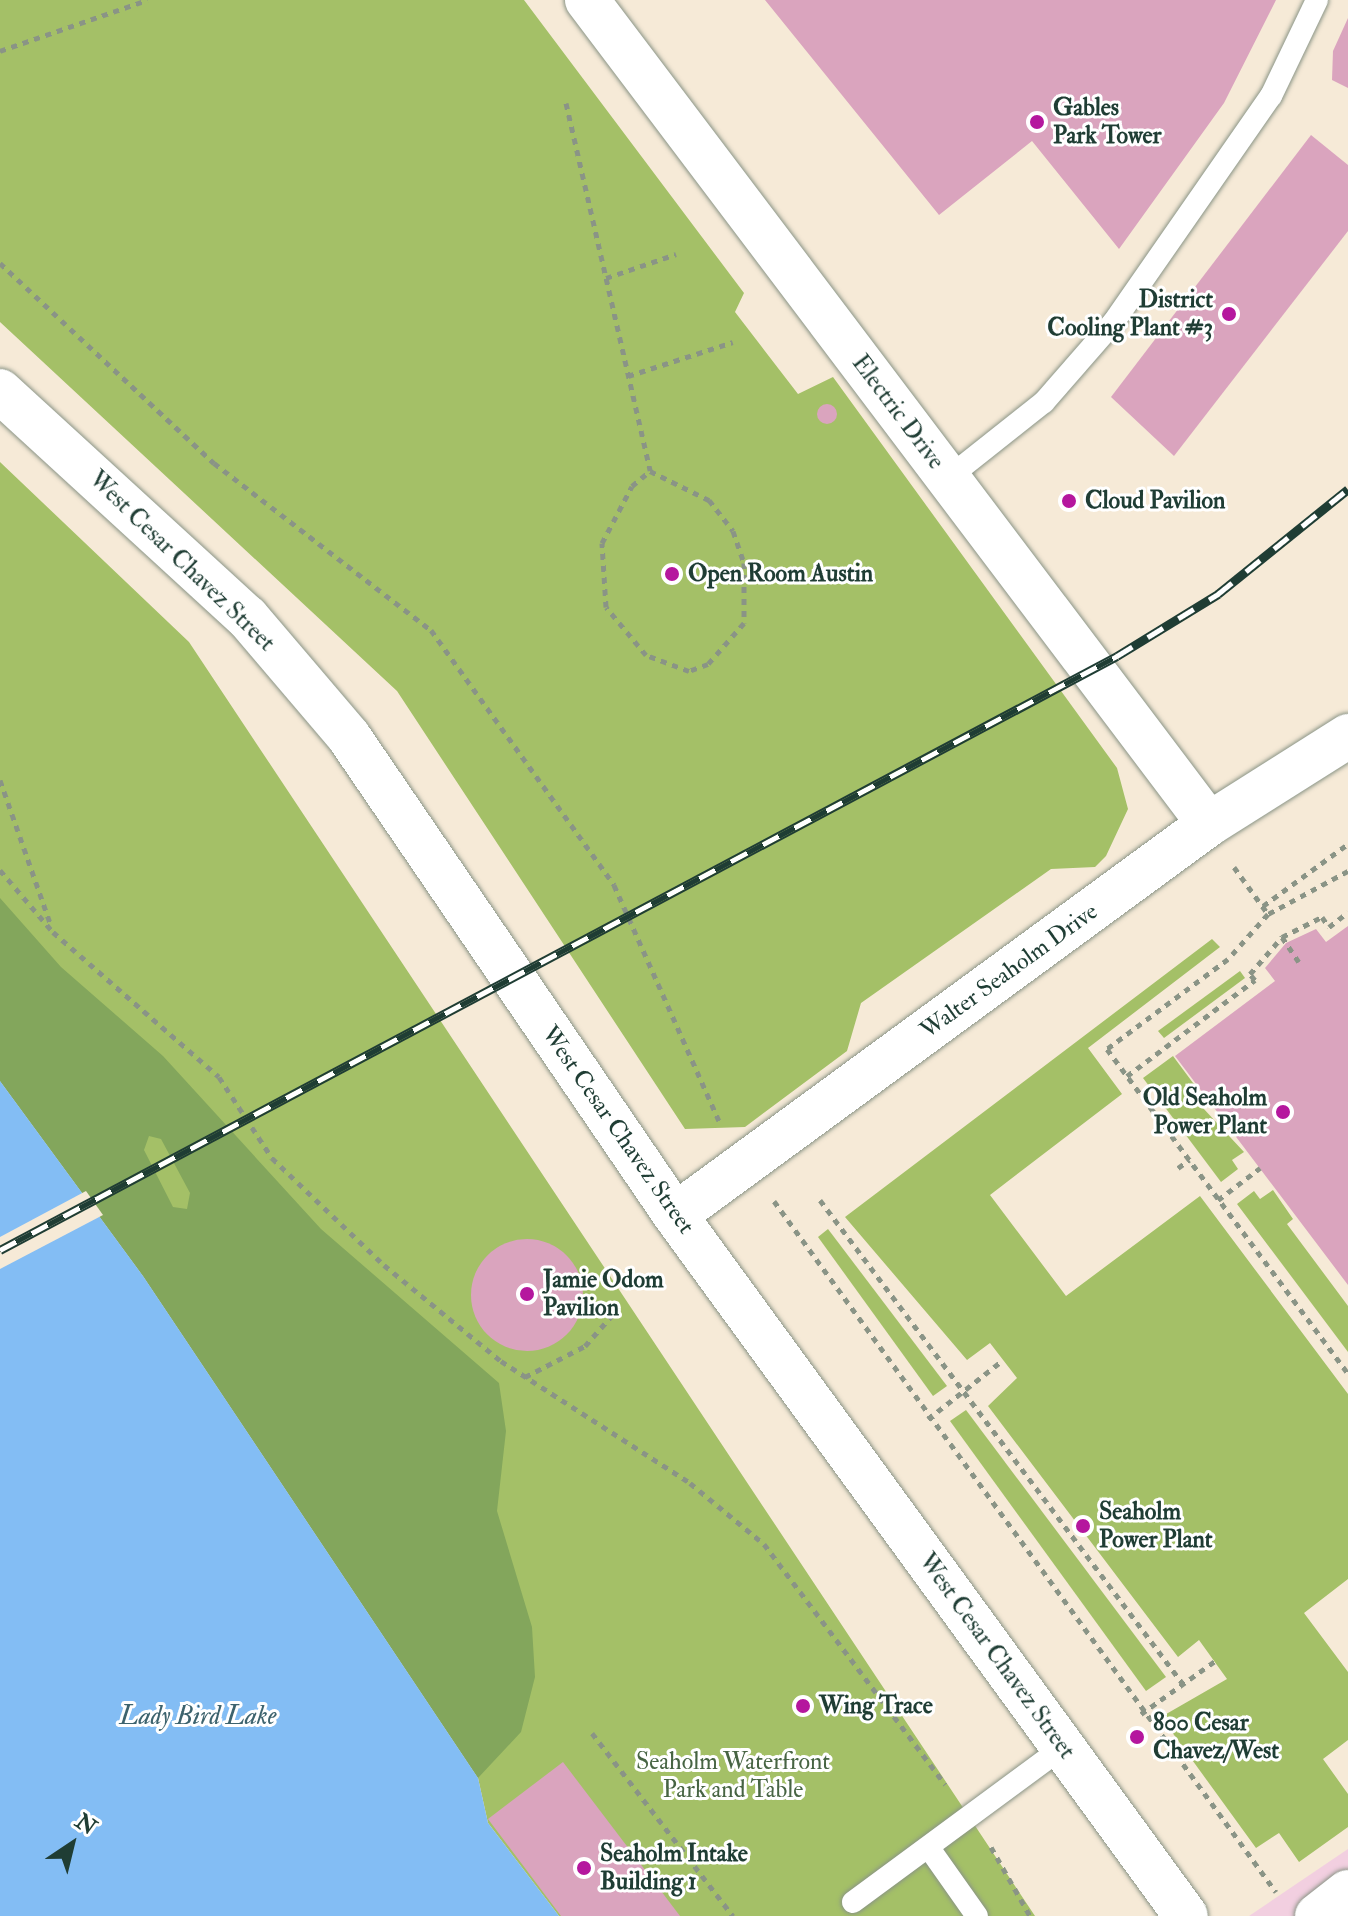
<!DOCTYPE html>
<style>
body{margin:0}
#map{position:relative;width:1348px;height:1916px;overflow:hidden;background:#f6ead7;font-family:"IM FELL Double Pica",serif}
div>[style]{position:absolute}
.built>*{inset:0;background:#f2cfe0}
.green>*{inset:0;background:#a4c067}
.forest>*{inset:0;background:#83a65c}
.water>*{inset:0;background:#83bdf4}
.pier>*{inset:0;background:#f6ead7}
.building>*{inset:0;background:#daa4be}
.round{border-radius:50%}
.path>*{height:5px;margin-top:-2.5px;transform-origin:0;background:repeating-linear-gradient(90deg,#8a9486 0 6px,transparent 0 12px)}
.roads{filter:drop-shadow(0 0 2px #8a9486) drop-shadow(0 0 2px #8a9486)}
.service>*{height:22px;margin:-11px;padding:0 11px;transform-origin:11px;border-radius:11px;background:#fff}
.minor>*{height:44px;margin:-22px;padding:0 22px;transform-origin:22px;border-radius:22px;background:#fff}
.primary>*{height:44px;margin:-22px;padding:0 22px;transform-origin:22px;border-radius:22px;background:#fff}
.rail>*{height:9px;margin-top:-4.5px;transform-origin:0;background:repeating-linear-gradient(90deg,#fff 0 18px,#1f3d34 0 36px);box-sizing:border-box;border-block:2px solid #1f3d34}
.dots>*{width:22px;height:22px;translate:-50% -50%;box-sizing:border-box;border:4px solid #fff;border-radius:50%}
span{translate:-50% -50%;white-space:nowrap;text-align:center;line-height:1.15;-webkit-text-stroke:6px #fff;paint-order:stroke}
.poi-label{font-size:24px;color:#1f3d34;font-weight:700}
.left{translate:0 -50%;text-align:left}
.right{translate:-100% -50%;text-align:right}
.street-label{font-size:24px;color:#1f3d34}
.park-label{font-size:24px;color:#476443}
.water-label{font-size:26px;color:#3d636e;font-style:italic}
.north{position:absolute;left:32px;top:1804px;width:80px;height:80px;-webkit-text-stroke:6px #fff;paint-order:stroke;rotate:35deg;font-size:22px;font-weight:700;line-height:32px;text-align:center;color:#1f3d34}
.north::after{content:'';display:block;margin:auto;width:28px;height:36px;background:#1f3d34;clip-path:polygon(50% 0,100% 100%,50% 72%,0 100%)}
</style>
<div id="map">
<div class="built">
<i style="clip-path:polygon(1348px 1849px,1348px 1916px,1249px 1916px)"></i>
</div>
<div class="green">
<i style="clip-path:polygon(0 0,524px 0,744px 293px,735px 312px,798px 394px,833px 377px,1117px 768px,1128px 809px,1106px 856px,1095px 867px,1051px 869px,861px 1003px,847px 1051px,745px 1127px,685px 1129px,397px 691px,0 322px)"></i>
<i style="clip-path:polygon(0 462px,189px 642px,1035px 1916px,559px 1916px,488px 1823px,478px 1778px,143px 1276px,0 1081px)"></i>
<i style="clip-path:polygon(1212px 939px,1220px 947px,1088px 1048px,1122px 1094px,990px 1195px,1066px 1296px,1200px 1196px,1348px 1394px,1348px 1579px,1304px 1613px,1348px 1672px,1348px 1740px,1323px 1759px,1348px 1794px,1348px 1827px,1299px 1862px,1279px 1833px,1256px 1848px,1161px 1717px,1227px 1679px,1199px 1640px,1178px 1657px,988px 1406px,1017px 1378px,990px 1343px,967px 1360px,845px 1217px)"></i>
<i style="clip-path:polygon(1240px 971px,1245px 978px,1164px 1038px,1158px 1031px)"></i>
<i style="clip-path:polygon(1173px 1056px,1196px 1087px,1189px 1093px,1244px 1152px,1232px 1160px,1238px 1169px,1221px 1182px,1143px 1078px)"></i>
<i style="clip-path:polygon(1273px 1190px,1293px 1219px,1287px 1224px,1348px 1306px,1348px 1352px,1237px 1204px,1254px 1191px,1260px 1199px)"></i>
<i style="clip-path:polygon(828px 1229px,947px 1386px,933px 1396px,818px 1237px)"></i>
<i style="clip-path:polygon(966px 1410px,1166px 1677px,1146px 1691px,950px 1421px)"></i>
</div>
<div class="forest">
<i style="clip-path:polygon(evenodd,0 898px,61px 967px,163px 1056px,321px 1229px,499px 1383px,506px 1431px,497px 1511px,532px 1627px,535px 1677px,521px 1732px,478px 1778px,143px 1276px,0 1081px,0 898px,149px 1136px,161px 1139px,190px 1193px,187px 1209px,173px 1207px,144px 1150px,149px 1136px)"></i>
</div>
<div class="water">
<i style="clip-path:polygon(0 1081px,143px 1276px,478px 1778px,488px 1823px,559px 1916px,0 1916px)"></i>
</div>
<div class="pier">
<i style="clip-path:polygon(86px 1191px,103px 1215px,0 1269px,0 1237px)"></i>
</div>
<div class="building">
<i style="clip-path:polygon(765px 0,1276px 0,1224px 103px,1119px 249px,1032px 141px,939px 215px)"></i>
<i style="clip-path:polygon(1348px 18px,1348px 88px,1332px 80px,1333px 51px)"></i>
<i style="clip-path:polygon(1311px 135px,1348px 165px,1348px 231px,1174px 456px,1111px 397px)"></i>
<i class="round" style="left:817px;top:404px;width:20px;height:20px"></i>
<i style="clip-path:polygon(1348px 926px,1348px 1285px,1175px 1056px,1275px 981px,1265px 968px,1286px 943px,1316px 929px,1326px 942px)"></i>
<i class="round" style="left:471px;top:1239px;width:112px;height:112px"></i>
<i style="clip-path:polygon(563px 1762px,680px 1916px,561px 1916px,488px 1819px)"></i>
</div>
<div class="path">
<i style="left:0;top:51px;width:156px;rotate:-19.1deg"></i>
<i style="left:566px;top:103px;width:377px;rotate:77.1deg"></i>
<i style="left:0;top:263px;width:293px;rotate:43.1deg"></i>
<i style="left:214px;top:463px;width:274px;rotate:37.6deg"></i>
<i style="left:431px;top:630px;width:314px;rotate:54.3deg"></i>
<i style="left:614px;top:885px;width:258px;rotate:66deg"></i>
<i style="left:606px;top:278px;width:74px;rotate:-18.9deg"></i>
<i style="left:628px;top:376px;width:110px;rotate:-17.9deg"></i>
<i style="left:650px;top:471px;width:66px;rotate:26.2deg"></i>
<i style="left:709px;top:500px;width:39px;rotate:52deg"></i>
<i style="left:733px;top:531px;width:34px;rotate:71deg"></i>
<i style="left:744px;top:563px;width:60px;rotate:90deg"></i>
<i style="left:744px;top:623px;width:55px;rotate:131.3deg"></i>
<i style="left:708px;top:664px;width:20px;rotate:160deg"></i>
<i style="left:689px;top:671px;width:46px;rotate:-159.6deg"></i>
<i style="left:646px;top:655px;width:62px;rotate:-129.8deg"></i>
<i style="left:606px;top:607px;width:64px;rotate:-93.6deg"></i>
<i style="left:602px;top:543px;width:64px;rotate:-62.2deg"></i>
<i style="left:632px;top:486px;width:23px;rotate:-40deg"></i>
<i style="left:0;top:780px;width:155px;rotate:70.7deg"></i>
<i style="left:1234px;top:867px;width:58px;rotate:54.1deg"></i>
<i style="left:0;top:870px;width:82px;rotate:49.5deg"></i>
<i style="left:53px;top:932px;width:220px;rotate:41.1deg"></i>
<i style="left:219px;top:1077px;width:97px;rotate:56.8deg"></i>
<i style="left:272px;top:1158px;width:155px;rotate:43.7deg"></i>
<i style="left:384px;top:1265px;width:151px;rotate:39.4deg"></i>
<i style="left:501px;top:1361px;width:225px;rotate:32.8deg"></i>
<i style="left:690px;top:1483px;width:96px;rotate:39.5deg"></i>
<i style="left:764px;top:1544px;width:301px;rotate:53deg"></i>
<i style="left:1348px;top:871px;width:91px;rotate:151.7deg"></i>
<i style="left:1268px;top:914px;width:60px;rotate:131.6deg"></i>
<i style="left:1228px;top:959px;width:151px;rotate:143.4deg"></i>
<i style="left:1107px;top:1049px;width:404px;rotate:53.4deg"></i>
<i style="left:1263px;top:906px;width:105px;rotate:-36.1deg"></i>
<i style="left:1282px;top:937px;width:30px;rotate:56deg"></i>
<i style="left:1127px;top:1076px;width:160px;rotate:-36.9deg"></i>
<i style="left:1255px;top:980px;width:8px;rotate:-130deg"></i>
<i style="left:1250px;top:974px;width:49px;rotate:-49.1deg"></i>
<i style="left:1282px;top:937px;width:45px;rotate:-26.6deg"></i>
<i style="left:1322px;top:917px;width:12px;rotate:55deg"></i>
<i style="left:1329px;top:927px;width:24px;rotate:-38deg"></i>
<i style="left:1178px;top:1168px;width:14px;rotate:-36deg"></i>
<i style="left:820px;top:1200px;width:605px;rotate:53.13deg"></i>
<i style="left:1218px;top:1200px;width:53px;rotate:-37.3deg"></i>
<i style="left:774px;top:1201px;width:854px;rotate:54deg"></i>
<i style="left:525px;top:1377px;width:68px;rotate:-27.3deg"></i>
<i style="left:585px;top:1346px;width:45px;rotate:-48.6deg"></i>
<i style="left:928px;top:1419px;width:95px;rotate:-38.2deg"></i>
<i style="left:1141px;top:1714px;width:91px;rotate:-35.6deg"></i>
<i style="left:592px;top:1733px;width:231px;rotate:52.4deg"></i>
<i style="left:991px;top:1847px;width:79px;rotate:60.5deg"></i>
</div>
<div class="roads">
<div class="service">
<i style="left:948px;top:478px;width:122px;rotate:-38.4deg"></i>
<i style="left:1044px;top:402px;width:105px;rotate:-48.9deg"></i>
<i style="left:1113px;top:323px;width:277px;rotate:-55.2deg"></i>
<i style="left:1271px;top:96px;width:106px;rotate:-64.4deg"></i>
<i style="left:929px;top:1848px;width:83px;rotate:54.8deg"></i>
<i style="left:853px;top:1902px;width:261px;rotate:-36.4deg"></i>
</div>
<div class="minor">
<i style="left:587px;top:0;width:1032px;rotate:52.95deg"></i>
<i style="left:675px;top:1215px;width:662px;rotate:-36.21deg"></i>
<i style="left:1209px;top:824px;width:165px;rotate:-32.3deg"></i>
<i style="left:1317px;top:1916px;width:39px;rotate:-38deg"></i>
</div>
<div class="primary">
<i style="left:0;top:391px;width:335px;rotate:42.5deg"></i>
<i style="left:247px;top:617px;width:157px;rotate:49.6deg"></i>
<i style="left:349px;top:737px;width:579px;rotate:55.71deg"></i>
<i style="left:675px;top:1215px;width:867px;rotate:53.91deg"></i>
</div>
</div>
<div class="rail">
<i style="left:0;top:1250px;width:1265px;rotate:-28deg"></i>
<i style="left:1117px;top:656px;width:119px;rotate:-31.5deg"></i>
<i style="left:1218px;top:594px;width:167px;rotate:-38.9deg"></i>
</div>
<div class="dots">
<i style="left:1037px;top:122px;background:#b5179e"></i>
<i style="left:1229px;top:314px;background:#b5179e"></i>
<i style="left:1069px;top:501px;background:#b5179e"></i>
<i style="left:672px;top:574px;background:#b5179e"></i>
<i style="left:1283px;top:1112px;background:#b5179e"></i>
<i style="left:527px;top:1294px;background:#b5179e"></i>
<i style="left:1083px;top:1526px;background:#b5179e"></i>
<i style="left:803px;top:1706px;background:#b5179e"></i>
<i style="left:1137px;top:1737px;background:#b5179e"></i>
<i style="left:584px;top:1868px;background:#b5179e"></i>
</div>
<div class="poi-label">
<span class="left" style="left:1053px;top:122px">Gables<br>Park Tower</span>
<span class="right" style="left:1213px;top:314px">District<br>Cooling Plant #3</span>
<span class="left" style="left:1085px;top:501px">Cloud Pavilion</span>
<span class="left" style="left:688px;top:574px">Open Room Austin</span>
<span class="right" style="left:1267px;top:1112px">Old Seaholm<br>Power Plant</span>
<span class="left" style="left:543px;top:1294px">Jamie Odom<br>Pavilion</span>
<span class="left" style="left:1099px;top:1526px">Seaholm<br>Power Plant</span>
<span class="left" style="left:819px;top:1706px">Wing Trace</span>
<span class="left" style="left:1153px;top:1737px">800 Cesar<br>Chavez/West</span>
<span class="left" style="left:600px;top:1868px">Seaholm Intake<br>Building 1</span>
</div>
<div class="street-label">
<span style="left:898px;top:412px;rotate:53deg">Electric Drive</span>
<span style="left:182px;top:561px;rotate:44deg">West Cesar Chavez Street</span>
<span style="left:1009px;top:971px;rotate:-36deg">Walter Seaholm Drive</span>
<span style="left:618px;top:1130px;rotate:55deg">West Cesar Chavez Street</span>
<span style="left:997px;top:1656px;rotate:54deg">West Cesar Chavez Street</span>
</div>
<div class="park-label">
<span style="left:733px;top:1776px">Seaholm Waterfront<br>Park and Table</span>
</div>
<div class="water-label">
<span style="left:198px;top:1717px">Lady Bird Lake</span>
</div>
<div class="north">N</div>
</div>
